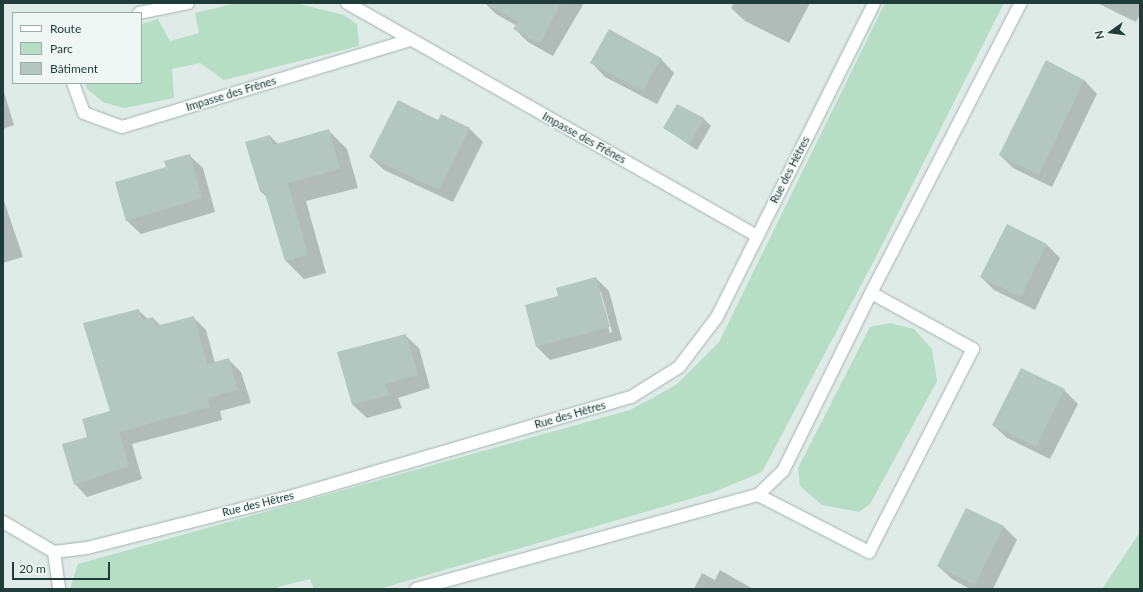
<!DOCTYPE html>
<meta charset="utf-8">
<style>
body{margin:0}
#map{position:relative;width:1143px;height:592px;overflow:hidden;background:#deebe7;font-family:Lato,sans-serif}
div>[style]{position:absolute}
.green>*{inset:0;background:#b6dec4}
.shadow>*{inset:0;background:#0003}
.building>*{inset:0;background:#b4c6c0}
.roads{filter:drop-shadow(0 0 1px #a1b3af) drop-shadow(0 0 1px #a1b3af)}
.minor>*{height:12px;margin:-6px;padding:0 6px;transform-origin:6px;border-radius:6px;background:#fff}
span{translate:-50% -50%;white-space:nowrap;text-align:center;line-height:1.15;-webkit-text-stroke:3px #eff7f4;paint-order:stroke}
.street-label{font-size:11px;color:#1f3c37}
.frame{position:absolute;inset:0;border:4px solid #1f3c37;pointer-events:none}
.legend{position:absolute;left:12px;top:12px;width:130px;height:72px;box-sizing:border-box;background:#eff7f4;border:1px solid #9caca8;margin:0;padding:5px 7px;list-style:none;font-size:12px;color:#1f3c37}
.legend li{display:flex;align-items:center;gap:8px;height:20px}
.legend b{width:20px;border:1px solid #9caca8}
.north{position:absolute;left:1091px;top:12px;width:40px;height:40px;-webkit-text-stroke:3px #eff7f4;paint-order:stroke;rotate:256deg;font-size:11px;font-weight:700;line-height:16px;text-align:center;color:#1f3c37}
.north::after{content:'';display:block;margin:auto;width:14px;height:18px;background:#1f3c37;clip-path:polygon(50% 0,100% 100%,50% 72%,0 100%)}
.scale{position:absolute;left:12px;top:562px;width:98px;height:18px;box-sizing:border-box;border:2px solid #1f3c37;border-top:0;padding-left:5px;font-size:12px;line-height:14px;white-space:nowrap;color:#1f3c37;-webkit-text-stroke:3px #eff7f4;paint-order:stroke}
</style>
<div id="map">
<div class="green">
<i style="clip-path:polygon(236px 3px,295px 3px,344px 15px,357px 24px,359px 46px,224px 80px,200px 63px,172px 69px,174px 98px,124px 108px,103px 102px,87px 89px,86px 83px,141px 83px,141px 24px,158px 19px,170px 41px,199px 33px,195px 13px)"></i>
<i style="clip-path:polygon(885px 3px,1004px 3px,877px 255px,762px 472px,714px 492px,379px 589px,314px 589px,310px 579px,278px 587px,278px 589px,70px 589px,78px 564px,630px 410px,676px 385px,719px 342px)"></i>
<i style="clip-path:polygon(890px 323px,914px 329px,932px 349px,937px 381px,870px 504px,859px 512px,822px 505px,800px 486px,798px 468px,870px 327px)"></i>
<i style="clip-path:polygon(1140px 532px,1140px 589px,1102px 589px)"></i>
</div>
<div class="shadow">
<i style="clip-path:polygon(485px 3px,584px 3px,553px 56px,528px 42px,515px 29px,517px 26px,496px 14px)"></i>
<i style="clip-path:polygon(734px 3px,810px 3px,789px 43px,745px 21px,731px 8px)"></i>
<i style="clip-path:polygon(1097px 3px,1140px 3px,1140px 14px,1136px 22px)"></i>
<i style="clip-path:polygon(610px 31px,661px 59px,674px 73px,657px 104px,605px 77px,592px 63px)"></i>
<i style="clip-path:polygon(1084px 80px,1097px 94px,1052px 187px,1013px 168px,1000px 155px)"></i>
<i style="clip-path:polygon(3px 89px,14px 125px,3px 129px)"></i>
<i style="clip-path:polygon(677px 105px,704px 119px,711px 126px,697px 150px,664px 128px)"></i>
<i style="clip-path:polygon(442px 115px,470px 129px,483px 142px,453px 202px,384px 170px,370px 157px,438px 121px)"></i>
<i style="clip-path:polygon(328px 130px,347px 149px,358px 188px,306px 201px,326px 273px,304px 279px,286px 261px,268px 198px,260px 191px,247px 142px,270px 136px,278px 144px)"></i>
<i style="clip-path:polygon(189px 155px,203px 168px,215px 212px,141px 234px,127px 221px,116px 182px,167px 168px)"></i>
<i style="clip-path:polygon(3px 198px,23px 257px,3px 263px)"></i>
<i style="clip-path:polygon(1047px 245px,1060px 258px,1035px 310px,994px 290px,981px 277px)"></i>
<i style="clip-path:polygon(evenodd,596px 278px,609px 291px,622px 340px,550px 360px,537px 347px,526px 306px,559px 297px,596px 278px,599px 292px,601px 292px,612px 332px,610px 333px,599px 292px)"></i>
<i style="clip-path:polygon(138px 310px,148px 319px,153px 318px,161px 326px,193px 317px,206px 330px,215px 363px,228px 359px,241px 372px,251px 403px,220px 411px,222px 420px,132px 444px,142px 479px,87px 497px,75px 484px,88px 438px,111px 411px)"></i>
<i style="clip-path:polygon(405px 335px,419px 348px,430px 388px,398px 398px,402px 408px,367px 418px,353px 405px,339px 353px)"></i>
<i style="clip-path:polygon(1064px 390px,1078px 404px,1050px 459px,1007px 438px,993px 425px)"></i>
<i style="clip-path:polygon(967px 509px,1004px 527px,1017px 540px,993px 589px,970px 589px,952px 579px,938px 566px)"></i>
<i style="clip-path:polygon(720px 570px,753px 589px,694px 589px,702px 573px,715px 580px)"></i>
</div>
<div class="building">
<i style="clip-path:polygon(485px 3px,561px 3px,540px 44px,513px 29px,518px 22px)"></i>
<i style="clip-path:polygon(609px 29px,661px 58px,643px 91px,590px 63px)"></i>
<i style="clip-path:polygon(1046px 60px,1084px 80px,1039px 175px,999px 155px)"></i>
<i style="clip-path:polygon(398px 100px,438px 120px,441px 114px,470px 128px,439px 190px,369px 157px)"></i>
<i style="clip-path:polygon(677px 104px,704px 118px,690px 144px,663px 128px)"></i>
<i style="clip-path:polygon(329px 129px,340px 169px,288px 183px,308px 255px,285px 261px,264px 190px,260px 191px,245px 142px,270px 135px,273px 145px)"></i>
<i style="clip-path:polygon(190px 154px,202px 198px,126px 221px,115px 182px,166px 167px,164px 161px)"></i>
<i style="clip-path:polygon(1007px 224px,1047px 244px,1021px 297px,980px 277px)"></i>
<i style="clip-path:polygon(596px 277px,610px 327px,536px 347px,525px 305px,558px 296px,556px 288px)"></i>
<i style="clip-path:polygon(139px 309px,142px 320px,153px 317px,156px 326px,194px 316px,207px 364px,229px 358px,238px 390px,207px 398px,210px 407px,119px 432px,129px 466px,74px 485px,62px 444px,87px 437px,82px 419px,110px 411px,83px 323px)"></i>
<i style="clip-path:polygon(406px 334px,418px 375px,385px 384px,389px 395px,352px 405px,337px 352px)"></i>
<i style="clip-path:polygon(1021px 368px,1065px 389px,1036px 447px,992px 425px)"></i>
<i style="clip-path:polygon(966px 508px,1004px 526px,975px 585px,937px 566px)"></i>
</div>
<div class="roads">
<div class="minor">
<i style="left:347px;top:3px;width:472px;rotate:29.6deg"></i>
<i style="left:139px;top:13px;width:50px;rotate:-11.5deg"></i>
<i style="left:73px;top:83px;width:32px;rotate:70deg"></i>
<i style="left:84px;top:113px;width:40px;rotate:20.2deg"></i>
<i style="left:122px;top:127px;width:301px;rotate:-16.8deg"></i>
<i style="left:758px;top:495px;width:125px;rotate:27.2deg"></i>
<i style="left:869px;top:552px;width:228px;rotate:-62.9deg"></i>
<i style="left:973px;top:349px;width:116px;rotate:-151.2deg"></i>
<i style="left:3px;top:522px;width:59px;rotate:30.5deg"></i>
<i style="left:54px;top:552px;width:33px;rotate:-7deg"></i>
<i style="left:87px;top:548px;width:216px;rotate:-14.2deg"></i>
<i style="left:296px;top:495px;width:349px;rotate:-16.3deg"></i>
<i style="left:631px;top:397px;width:57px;rotate:-32deg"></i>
<i style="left:679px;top:367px;width:63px;rotate:-52.8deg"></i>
<i style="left:717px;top:317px;width:351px;rotate:-63.4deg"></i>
<i style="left:54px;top:552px;width:37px;rotate:82deg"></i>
<i style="left:416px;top:589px;width:355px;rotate:-15.4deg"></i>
<i style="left:758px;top:495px;width:35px;rotate:-44deg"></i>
<i style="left:783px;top:471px;width:199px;rotate:-63.7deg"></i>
<i style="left:871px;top:293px;width:326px;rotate:-62.7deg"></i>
</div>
</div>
<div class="street-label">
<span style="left:231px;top:94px;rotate:-17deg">Impasse des Frênes</span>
<span style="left:584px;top:138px;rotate:29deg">Impasse des Frênes</span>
<span style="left:790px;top:170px;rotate:-63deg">Rue des Hêtres</span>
<span style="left:570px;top:415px;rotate:-16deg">Rue des Hêtres</span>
<span style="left:258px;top:504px;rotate:-14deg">Rue des Hêtres</span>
</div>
<div class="frame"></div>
<ul class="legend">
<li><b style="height:5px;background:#fff"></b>Route</li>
<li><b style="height:11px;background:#b6dec4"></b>Parc</li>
<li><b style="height:11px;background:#b4c6c0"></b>Bâtiment</li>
</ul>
<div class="north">N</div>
<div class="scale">20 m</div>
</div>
